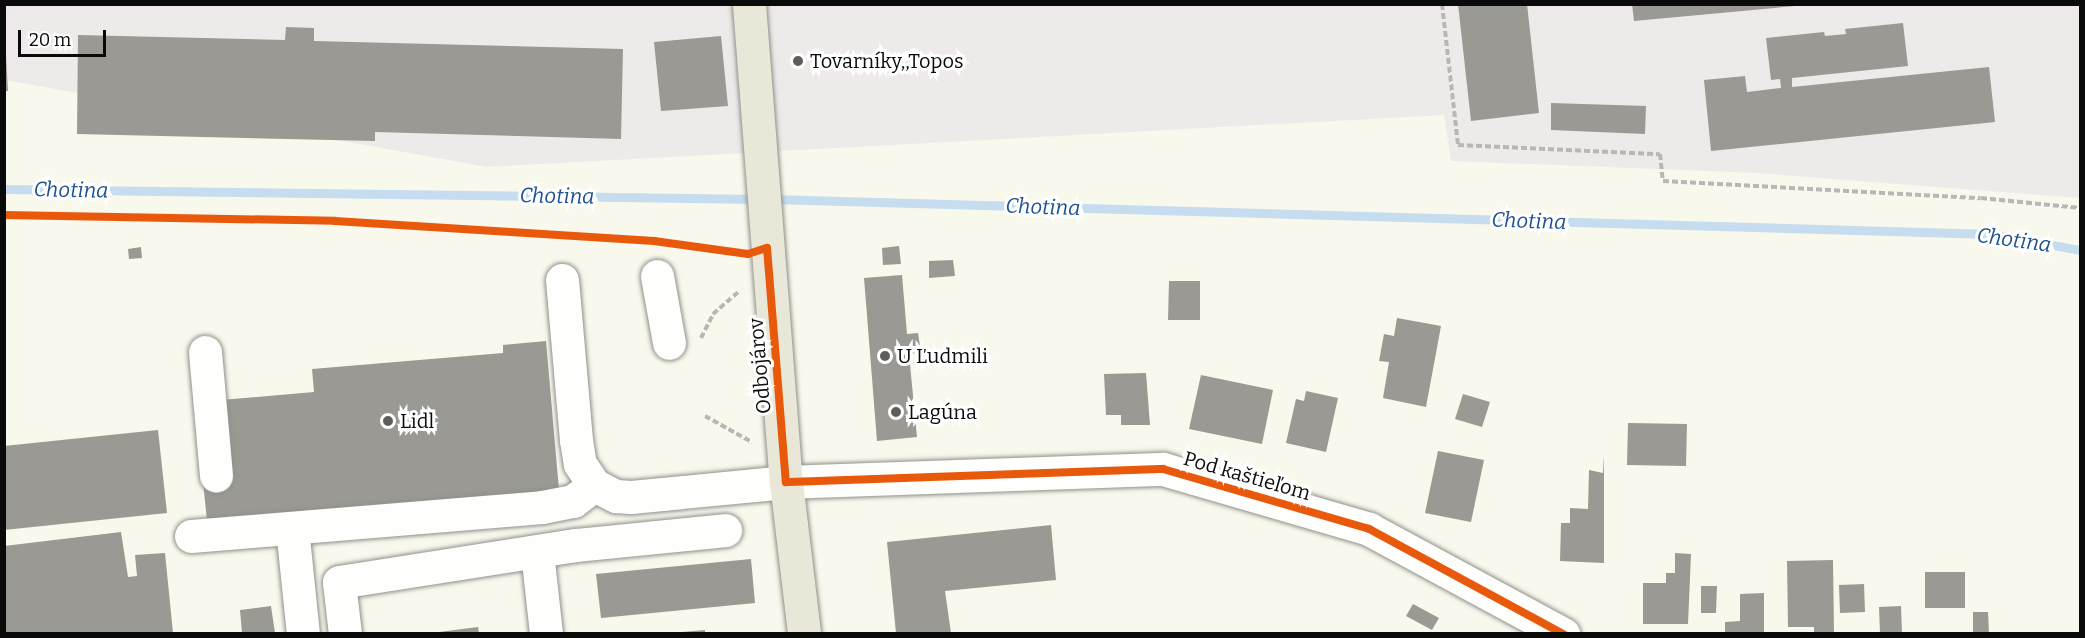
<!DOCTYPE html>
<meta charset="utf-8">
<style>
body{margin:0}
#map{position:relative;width:2085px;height:638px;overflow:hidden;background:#f8f8ed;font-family:Bitter,serif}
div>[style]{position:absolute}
.industrial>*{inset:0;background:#efeaea}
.stream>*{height:9px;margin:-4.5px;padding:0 4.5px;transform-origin:4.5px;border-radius:4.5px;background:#c6ddf0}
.building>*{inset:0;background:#9a9993}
.path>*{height:4px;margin-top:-2px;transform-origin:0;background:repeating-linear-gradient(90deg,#b7b7b5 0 6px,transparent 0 9px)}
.roads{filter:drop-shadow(0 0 2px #91918c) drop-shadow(0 0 2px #91918c)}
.minor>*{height:33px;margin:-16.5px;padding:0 16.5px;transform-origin:16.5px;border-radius:16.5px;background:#fefefc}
.major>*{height:33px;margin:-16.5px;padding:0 16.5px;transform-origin:16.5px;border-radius:16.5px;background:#e9e7d8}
.cycleway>*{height:8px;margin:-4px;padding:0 4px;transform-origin:4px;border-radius:4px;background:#e8590c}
.dots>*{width:16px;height:16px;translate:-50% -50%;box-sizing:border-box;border:3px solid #fff;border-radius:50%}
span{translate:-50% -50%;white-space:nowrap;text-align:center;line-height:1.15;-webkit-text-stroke:6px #fff;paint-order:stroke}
.poi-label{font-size:20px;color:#0a0a0a}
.left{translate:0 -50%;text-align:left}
.street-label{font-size:20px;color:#0a0a0a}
.water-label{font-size:21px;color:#1e5190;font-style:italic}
.frame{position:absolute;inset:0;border:6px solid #0a0a0a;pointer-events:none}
.scale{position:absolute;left:18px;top:30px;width:88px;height:27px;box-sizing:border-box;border:3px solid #0a0a0a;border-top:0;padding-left:8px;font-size:18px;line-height:21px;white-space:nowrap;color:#0a0a0a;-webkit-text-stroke:4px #fff;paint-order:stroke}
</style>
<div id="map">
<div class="industrial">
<i style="clip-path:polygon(4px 5px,2080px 5px,2080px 198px,1757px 173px,1451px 161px,1444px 115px,487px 167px,5px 80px)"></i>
</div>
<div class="stream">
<i style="left:4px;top:189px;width:768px;rotate:0.75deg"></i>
<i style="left:772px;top:199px;width:1220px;rotate:1.64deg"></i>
<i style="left:1991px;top:234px;width:90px;rotate:10.2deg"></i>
</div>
<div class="building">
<i style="clip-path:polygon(1458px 4px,1527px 4px,1539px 113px,1471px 121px)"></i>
<i style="clip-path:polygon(1632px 4px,1795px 4px,1795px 6px,1634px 21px)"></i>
<i style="clip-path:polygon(1903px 23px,1908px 66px,1792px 78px,1792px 87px,1989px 67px,1995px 122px,1711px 151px,1704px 80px,1745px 76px,1747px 92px,1781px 88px,1780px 79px,1771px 80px,1766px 38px,1824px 32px,1825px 36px,1846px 34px,1845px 29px)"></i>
<i style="clip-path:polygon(286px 27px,314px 28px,314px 41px,623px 49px,621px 139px,375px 132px,375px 141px,77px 134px,78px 35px,285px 40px)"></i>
<i style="clip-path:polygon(721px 36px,728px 106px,661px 111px,654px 42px)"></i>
<i style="clip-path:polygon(6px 55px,8px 91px,4px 91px,4px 56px)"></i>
<i style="clip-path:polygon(1551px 103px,1646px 106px,1645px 134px,1551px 130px)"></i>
<i style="clip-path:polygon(899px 246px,901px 264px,883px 265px,882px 248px)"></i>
<i style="clip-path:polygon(141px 247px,142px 258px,129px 259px,128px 249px)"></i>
<i style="clip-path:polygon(953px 260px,955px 276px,929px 278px,929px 261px)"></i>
<i style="clip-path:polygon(902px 275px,907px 334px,918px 333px,921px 353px,909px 354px,917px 437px,877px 441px,864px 278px)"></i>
<i style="clip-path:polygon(1169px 281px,1200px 281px,1200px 320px,1168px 320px)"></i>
<i style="clip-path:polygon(1397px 318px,1441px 326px,1426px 407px,1383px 398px,1389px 362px,1379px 361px,1384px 334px,1394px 336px)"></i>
<i style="clip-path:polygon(546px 341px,559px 490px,207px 520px,203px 482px,221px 400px,314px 392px,312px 369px,503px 353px,503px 345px)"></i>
<i style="clip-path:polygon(1146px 373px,1150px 425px,1121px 425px,1121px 415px,1106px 415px,1104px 374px)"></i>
<i style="clip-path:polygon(1201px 375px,1273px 390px,1262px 444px,1189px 429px)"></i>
<i style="clip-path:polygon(1306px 391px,1338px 398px,1326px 452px,1286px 443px,1296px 399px,1304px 401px)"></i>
<i style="clip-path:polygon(1463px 394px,1490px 402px,1482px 427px,1455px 419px)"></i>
<i style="clip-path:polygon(1628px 423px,1687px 424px,1686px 466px,1627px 465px)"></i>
<i style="clip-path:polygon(158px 430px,167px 513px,4px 530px,4px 446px)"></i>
<i style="clip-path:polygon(1438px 451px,1484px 460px,1471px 522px,1425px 513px)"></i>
<i style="clip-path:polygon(1604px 455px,1604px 563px,1560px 561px,1561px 523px,1570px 523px,1570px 508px,1588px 509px,1589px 470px,1603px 473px)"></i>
<i style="clip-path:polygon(1051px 525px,1056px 580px,945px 591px,951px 633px,896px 633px,887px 542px)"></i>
<i style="clip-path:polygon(121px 532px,128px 577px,137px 576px,135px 555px,165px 553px,173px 633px,4px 633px,4px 546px)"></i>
<i style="clip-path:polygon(1675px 553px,1691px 554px,1688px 624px,1643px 624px,1643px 583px,1666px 583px,1666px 573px,1675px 573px)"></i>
<i style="clip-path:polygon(751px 559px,755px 603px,601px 618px,596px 574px)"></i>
<i style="clip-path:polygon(1833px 560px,1834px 633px,1814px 633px,1814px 627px,1788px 627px,1787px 561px)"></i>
<i style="clip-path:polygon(1925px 572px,1965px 572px,1965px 608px,1925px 608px)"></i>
<i style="clip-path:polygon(1864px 584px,1865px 612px,1840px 613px,1839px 585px)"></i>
<i style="clip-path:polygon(1701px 586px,1717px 586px,1716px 613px,1701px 613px)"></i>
<i style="clip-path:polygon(1764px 593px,1764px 633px,1725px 633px,1725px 622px,1740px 621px,1740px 594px)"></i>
<i style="clip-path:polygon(1413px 604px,1439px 618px,1432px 630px,1406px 616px)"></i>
<i style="clip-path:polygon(271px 606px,275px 633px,242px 633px,240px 610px)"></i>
<i style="clip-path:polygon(1901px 606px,1902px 633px,1880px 633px,1879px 607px)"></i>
<i style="clip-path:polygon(1973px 612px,1988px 612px,1989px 633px,1973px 633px)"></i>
<i style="clip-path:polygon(478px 627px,479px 633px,439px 633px,439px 632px)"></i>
<i style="clip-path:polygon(705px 630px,705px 633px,682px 633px,682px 632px)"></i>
</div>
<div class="path">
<i style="left:1442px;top:4px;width:142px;rotate:83.5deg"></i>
<i style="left:1458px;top:145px;width:202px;rotate:2.6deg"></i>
<i style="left:1660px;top:154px;width:27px;rotate:84deg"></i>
<i style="left:1663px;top:181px;width:318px;rotate:3.1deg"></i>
<i style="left:1981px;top:198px;width:100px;rotate:5.8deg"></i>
<i style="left:701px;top:338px;width:27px;rotate:-63deg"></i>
<i style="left:713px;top:314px;width:35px;rotate:-41deg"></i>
<i style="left:705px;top:416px;width:54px;rotate:29deg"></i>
</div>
<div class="roads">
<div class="minor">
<i style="left:657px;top:276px;width:68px;rotate:79.8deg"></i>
<i style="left:562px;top:280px;width:161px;rotate:85deg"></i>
<i style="left:576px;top:440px;width:24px;rotate:81deg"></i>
<i style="left:580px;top:464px;width:25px;rotate:56deg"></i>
<i style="left:205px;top:352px;width:124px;rotate:84.9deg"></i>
<i style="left:292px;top:528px;width:107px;rotate:84.1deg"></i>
<i style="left:191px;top:536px;width:352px;rotate:-4.7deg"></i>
<i style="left:542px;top:507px;width:32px;rotate:-11deg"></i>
<i style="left:573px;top:501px;width:26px;rotate:-37deg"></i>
<i style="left:594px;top:485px;width:25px;rotate:27deg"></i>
<i style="left:616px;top:496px;width:15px;rotate:4deg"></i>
<i style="left:631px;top:497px;width:156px;rotate:-5.5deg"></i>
<i style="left:786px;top:482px;width:377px;rotate:-2deg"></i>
<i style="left:1163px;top:469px;width:215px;rotate:16.2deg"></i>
<i style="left:1369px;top:529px;width:221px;rotate:28.4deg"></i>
<i style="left:537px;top:552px;width:82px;rotate:83.7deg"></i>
<i style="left:345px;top:634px;width:52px;rotate:-96.6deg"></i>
<i style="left:339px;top:582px;width:240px;rotate:-8.9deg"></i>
<i style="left:576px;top:545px;width:150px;rotate:-5.7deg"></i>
</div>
<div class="major">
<i style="left:749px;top:4px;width:479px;rotate:85.6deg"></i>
<i style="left:786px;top:482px;width:153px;rotate:83.2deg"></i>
</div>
</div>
<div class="cycleway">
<i style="left:4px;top:215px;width:331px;rotate:1deg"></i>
<i style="left:335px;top:221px;width:320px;rotate:3.6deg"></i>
<i style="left:654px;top:241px;width:95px;rotate:7.9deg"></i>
<i style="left:748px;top:254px;width:20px;rotate:-18deg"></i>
<i style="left:767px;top:248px;width:235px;rotate:85.4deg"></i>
<i style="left:786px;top:482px;width:377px;rotate:-2deg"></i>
<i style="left:1163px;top:469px;width:215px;rotate:16.2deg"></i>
<i style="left:1369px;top:529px;width:221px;rotate:28.4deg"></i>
</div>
<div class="dots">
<i style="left:798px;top:61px;background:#5d5d59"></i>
<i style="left:885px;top:356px;background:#5d5d59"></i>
<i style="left:896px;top:412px;background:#5d5d59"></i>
<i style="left:388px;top:421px;background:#5d5d59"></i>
</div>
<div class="poi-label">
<span class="left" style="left:810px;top:61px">Tovarníky,,Topos</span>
<span class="left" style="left:897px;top:356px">U Ľudmili</span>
<span class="left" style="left:908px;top:412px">Lagúna</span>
<span class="left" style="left:400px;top:421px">Lidl</span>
</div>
<div class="street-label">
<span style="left:760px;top:366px;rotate:-95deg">Odbojárov</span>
<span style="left:1247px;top:476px;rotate:16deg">Pod kaštieľom</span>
</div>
<div class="water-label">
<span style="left:71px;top:190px;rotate:1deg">Chotina</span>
<span style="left:557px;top:196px;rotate:1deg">Chotina</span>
<span style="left:1043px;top:207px;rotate:2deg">Chotina</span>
<span style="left:1529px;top:221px;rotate:2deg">Chotina</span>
<span style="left:2014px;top:240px;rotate:8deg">Chotina</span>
</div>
<div class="frame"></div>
<div class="scale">20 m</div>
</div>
